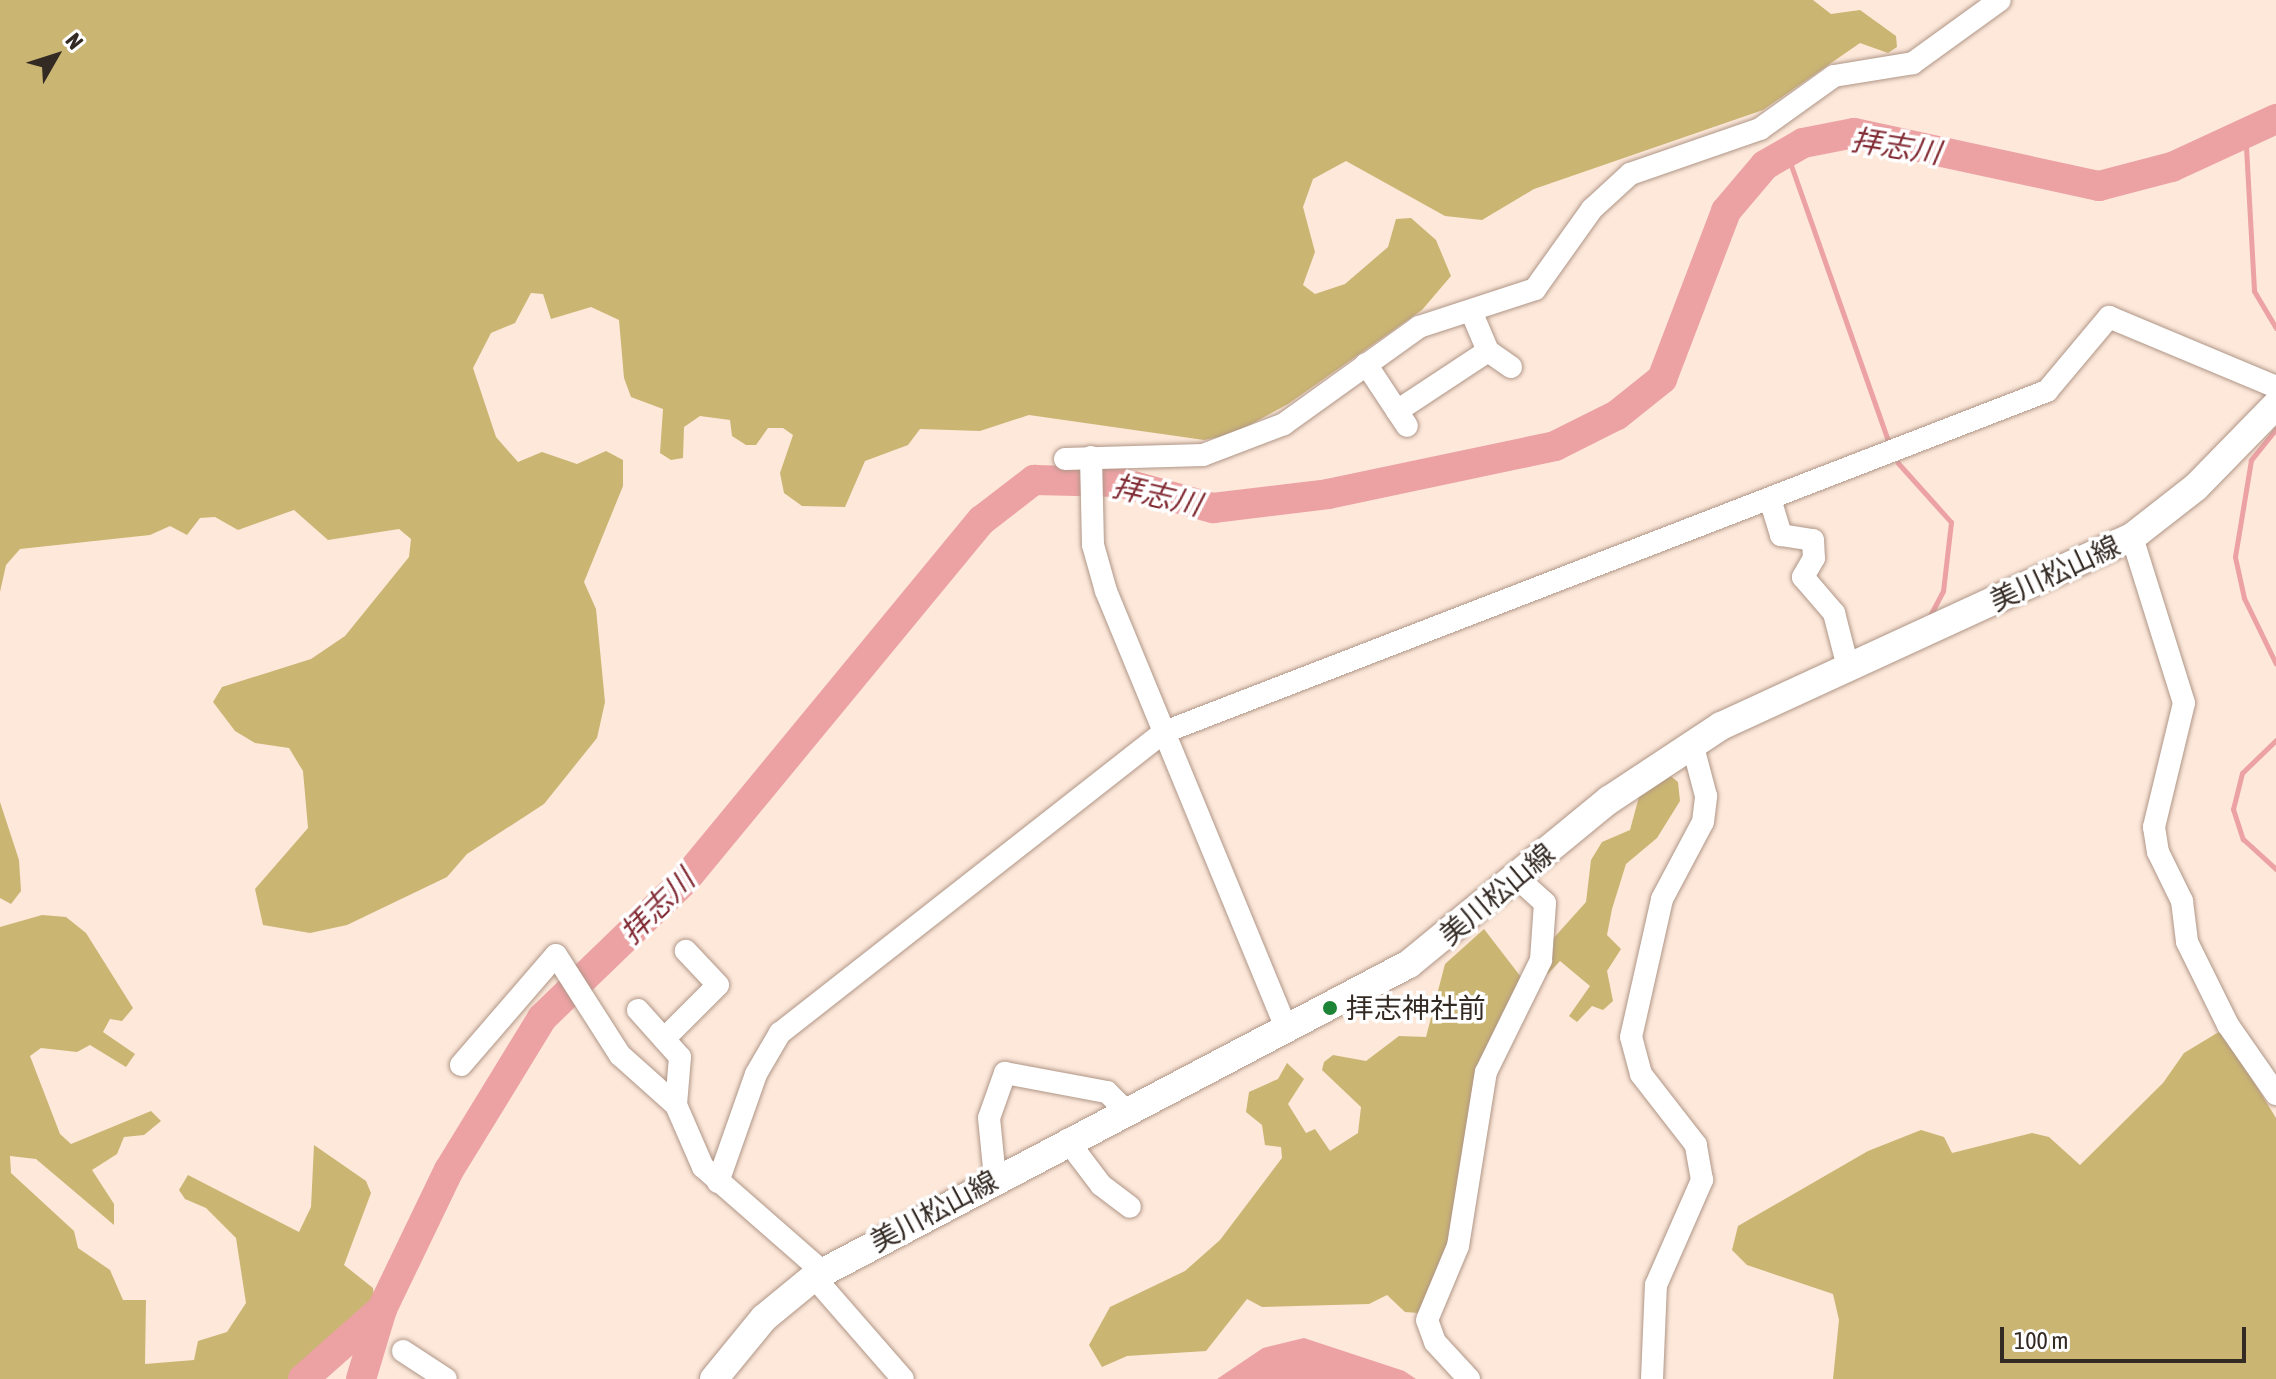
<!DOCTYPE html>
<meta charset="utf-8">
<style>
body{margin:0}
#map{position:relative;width:2276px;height:1379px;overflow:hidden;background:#fde8da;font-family:"Asap Condensed","Noto Sans JP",sans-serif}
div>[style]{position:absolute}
.forest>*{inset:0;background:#cbb573}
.water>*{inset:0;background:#eca1a3}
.stream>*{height:5px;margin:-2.5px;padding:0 2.5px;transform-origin:2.5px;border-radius:2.5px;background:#eca1a3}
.river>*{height:30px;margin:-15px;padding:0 15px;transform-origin:15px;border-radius:15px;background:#eca1a3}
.roads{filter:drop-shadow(0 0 2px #af9687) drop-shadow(0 0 2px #af9687)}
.minor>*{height:22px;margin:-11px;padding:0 11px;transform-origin:11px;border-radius:11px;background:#fff}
.major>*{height:28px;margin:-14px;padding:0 14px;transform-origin:14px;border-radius:14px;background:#fff}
.dots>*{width:22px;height:22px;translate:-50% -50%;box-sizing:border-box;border:4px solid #fff;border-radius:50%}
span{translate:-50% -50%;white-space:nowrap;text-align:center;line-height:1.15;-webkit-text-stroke:7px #fff;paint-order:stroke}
.street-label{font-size:28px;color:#342a24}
.poi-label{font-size:28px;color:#342a24}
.left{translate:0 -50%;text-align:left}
.water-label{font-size:30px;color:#822b34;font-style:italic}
.north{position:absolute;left:16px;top:16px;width:80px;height:80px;-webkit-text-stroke:6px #fff;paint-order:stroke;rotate:51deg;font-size:22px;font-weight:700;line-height:32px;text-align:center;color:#342a24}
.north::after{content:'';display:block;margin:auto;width:28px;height:36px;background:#342a24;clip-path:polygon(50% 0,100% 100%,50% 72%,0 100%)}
.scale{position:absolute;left:2000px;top:1327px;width:246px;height:36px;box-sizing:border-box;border:4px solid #342a24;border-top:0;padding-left:10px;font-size:24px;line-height:28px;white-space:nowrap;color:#342a24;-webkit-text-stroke:6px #fff;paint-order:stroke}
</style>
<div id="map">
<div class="forest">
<i style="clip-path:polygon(0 0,1813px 0,1831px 14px,1860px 10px,1896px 36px,1897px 47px,1888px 53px,1860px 43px,1763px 110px,1534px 189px,1482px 220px,1445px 216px,1346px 161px,1313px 179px,1303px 207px,1315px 252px,1303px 285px,1315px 294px,1345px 284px,1388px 247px,1396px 219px,1411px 218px,1436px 240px,1451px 276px,1422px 310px,1288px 404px,1233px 434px,1204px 440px,1029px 415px,980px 431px,920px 429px,908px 445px,865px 461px,845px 507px,802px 506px,784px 493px,780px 473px,793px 435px,783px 428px,768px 428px,756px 445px,746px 445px,732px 436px,730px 420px,700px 416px,684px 427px,683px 458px,671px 460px,660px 453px,663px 409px,631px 397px,624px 378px,619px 320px,591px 307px,551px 319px,543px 294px,531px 293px,515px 323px,491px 333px,473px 368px,496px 437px,518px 462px,542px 452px,577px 464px,606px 451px,623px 460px,623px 486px,584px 582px,596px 609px,605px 702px,597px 738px,544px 804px,467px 854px,447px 877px,347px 925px,310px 933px,263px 925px,255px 889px,308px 828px,303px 771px,289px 748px,255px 743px,235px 731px,213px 702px,222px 687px,311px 659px,345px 636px,409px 557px,411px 539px,399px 529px,328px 540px,294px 510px,238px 530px,215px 517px,200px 518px,187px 535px,170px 526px,150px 535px,20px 549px,6px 565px,0 592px)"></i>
<i style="clip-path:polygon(1668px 774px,1678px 782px,1680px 801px,1657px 838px,1626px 864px,1612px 909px,1607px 935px,1621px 949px,1607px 971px,1613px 1001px,1603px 1010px,1592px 1006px,1577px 1022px,1569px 1016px,1590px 986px,1560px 961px,1548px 974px,1543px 970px,1551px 941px,1586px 902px,1591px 860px,1602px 842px,1630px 830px,1640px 793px)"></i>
<i style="clip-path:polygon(0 802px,19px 860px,21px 891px,11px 904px,0 898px)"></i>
<i style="clip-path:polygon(42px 915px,66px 917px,86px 933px,133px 1008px,122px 1021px,110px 1019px,103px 1032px,135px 1054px,126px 1067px,90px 1045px,77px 1052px,41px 1048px,30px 1056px,60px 1134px,71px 1144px,151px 1111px,161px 1121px,144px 1135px,124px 1137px,117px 1154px,92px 1170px,114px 1204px,114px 1225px,36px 1159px,10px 1156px,11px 1173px,74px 1231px,78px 1248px,110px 1270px,123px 1300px,146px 1300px,145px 1364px,194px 1360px,198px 1341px,227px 1332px,246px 1303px,236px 1238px,206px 1208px,185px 1199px,179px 1190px,188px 1175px,299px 1232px,311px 1207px,314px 1145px,366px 1181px,371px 1193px,344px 1265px,373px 1288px,375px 1305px,296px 1379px,0 1379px,0 927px)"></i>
<i style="clip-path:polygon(1484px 929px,1521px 977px,1480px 1069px,1452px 1243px,1419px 1313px,1405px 1312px,1387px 1295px,1369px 1304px,1262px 1307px,1247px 1299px,1206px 1351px,1127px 1356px,1102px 1367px,1089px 1345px,1110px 1307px,1185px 1271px,1220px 1240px,1282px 1158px,1281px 1147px,1265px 1145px,1262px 1125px,1246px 1112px,1249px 1092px,1278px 1079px,1287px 1063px,1304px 1079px,1288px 1104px,1306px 1133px,1315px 1129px,1330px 1151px,1358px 1133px,1361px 1107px,1322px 1070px,1324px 1062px,1333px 1055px,1366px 1061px,1399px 1036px,1426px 1037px,1445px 964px)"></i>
<i style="clip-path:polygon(2222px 1030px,2276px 1118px,2276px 1379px,1833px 1379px,1839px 1320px,1833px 1294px,1747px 1265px,1732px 1250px,1738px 1226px,1868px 1151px,1921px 1130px,1944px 1137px,1952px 1153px,2032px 1133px,2049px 1137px,2080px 1165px,2163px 1083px,2184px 1053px)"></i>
</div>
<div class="water">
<i style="clip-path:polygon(1304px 1338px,1404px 1371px,1416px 1379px,1217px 1379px,1263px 1348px)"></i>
</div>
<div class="stream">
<i style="left:2245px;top:129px;width:162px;rotate:86.8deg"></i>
<i style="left:2254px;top:291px;width:43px;rotate:59.3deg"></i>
<i style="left:1786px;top:151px;width:310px;rotate:70.6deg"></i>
<i style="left:2276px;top:429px;width:40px;rotate:129deg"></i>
<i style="left:2251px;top:460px;width:98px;rotate:99.4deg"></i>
<i style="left:2235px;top:557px;width:42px;rotate:77.6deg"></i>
<i style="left:2244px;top:598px;width:73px;rotate:64.1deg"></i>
<i style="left:1898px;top:463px;width:79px;rotate:48.1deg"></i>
<i style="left:1951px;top:522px;width:69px;rotate:96.6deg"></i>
<i style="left:1943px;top:591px;width:26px;rotate:118deg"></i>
<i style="left:2276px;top:740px;width:47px;rotate:135.9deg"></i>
<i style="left:2242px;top:773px;width:37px;rotate:104deg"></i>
<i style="left:2233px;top:809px;width:32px;rotate:72deg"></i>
<i style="left:2243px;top:839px;width:45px;rotate:42.3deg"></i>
</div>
<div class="river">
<i style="left:303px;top:1379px;width:106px;rotate:-41.5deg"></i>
<i style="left:361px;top:1379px;width:73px;rotate:-73.3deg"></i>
<i style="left:382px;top:1309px;width:154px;rotate:-64.3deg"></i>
<i style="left:449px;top:1170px;width:178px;rotate:-58.5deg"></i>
<i style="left:542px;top:1018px;width:197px;rotate:-44deg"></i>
<i style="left:684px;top:881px;width:468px;rotate:-50.5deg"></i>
<i style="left:982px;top:520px;width:66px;rotate:-37.6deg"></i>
<i style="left:1034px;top:480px;width:85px;rotate:1.3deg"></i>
<i style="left:1119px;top:482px;width:98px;rotate:15.5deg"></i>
<i style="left:1213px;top:508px;width:116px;rotate:-6.9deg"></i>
<i style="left:1328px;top:494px;width:232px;rotate:-11.9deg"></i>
<i style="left:1555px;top:446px;width:69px;rotate:-26.6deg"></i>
<i style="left:1617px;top:415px;width:58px;rotate:-38.7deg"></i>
<i style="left:1662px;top:379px;width:180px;rotate:-69.1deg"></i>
<i style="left:1726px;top:211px;width:60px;rotate:-49.7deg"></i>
<i style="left:1765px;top:165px;width:44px;rotate:-30.1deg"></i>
<i style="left:1803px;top:143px;width:52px;rotate:-11.1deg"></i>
<i style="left:1854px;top:133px;width:251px;rotate:12.2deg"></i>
<i style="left:2099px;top:186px;width:75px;rotate:-14.6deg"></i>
<i style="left:2172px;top:167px;width:115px;rotate:-24.8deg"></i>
</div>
<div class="roads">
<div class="minor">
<i style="left:1471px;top:311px;width:43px;rotate:67deg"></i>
<i style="left:1488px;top:351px;width:28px;rotate:35deg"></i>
<i style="left:1366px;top:364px;width:74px;rotate:56.5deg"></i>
<i style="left:1397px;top:411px;width:109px;rotate:-33.4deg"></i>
<i style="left:1091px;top:457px;width:88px;rotate:88.7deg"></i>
<i style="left:1093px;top:545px;width:48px;rotate:74.2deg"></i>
<i style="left:1106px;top:591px;width:476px;rotate:67.6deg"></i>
<i style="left:1065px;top:459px;width:138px;rotate:-1.7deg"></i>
<i style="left:1203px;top:455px;width:87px;rotate:-20.9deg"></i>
<i style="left:1284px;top:424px;width:166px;rotate:-35.7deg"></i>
<i style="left:1419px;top:327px;width:122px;rotate:-18.1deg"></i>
<i style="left:1535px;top:289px;width:98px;rotate:-54.5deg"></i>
<i style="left:1592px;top:209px;width:52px;rotate:-42.6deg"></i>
<i style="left:1630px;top:174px;width:138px;rotate:-19.1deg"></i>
<i style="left:1760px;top:129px;width:91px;rotate:-35.6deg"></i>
<i style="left:1834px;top:76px;width:80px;rotate:-9.3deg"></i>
<i style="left:1913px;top:63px;width:107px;rotate:-35.9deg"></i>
<i style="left:1770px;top:499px;width:38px;rotate:73deg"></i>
<i style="left:1781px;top:535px;width:32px;rotate:9deg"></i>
<i style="left:1813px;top:540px;width:18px;rotate:87deg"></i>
<i style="left:1814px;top:558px;width:22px;rotate:120deg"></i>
<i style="left:1803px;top:577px;width:48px;rotate:49.3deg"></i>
<i style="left:1834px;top:613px;width:56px;rotate:75.5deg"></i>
<i style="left:2132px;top:537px;width:174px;rotate:72.6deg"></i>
<i style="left:2184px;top:703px;width:128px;rotate:103.6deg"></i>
<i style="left:2154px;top:827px;width:25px;rotate:81deg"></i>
<i style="left:2158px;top:852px;width:55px;rotate:63.9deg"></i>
<i style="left:2182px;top:901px;width:41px;rotate:83deg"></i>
<i style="left:2187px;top:942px;width:93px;rotate:63.7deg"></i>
<i style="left:2228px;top:1025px;width:84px;rotate:55.2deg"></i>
<i style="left:638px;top:1010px;width:63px;rotate:48.2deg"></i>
<i style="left:680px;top:1057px;width:48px;rotate:94.8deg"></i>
<i style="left:664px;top:1039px;width:76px;rotate:-45deg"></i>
<i style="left:718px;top:985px;width:47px;rotate:-133.3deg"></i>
<i style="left:461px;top:1065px;width:145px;rotate:-49.2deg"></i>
<i style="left:556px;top:955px;width:119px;rotate:57.4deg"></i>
<i style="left:620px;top:1055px;width:75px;rotate:41.8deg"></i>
<i style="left:676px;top:1105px;width:68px;rotate:66.5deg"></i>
<i style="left:703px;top:1167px;width:159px;rotate:41.2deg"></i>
<i style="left:1067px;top:1140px;width:56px;rotate:52.9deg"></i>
<i style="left:1101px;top:1185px;width:36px;rotate:37deg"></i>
<i style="left:995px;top:1178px;width:60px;rotate:-95.7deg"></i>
<i style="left:989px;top:1118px;width:48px;rotate:-70.4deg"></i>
<i style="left:1005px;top:1073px;width:104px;rotate:10.6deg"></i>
<i style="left:1107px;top:1092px;width:27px;rotate:45deg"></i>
<i style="left:718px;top:1182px;width:114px;rotate:-70.6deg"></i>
<i style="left:756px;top:1074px;width:48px;rotate:-59.7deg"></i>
<i style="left:780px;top:1033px;width:486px;rotate:-38.1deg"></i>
<i style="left:1162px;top:733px;width:949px;rotate:-21.13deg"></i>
<i style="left:2047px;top:391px;width:97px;rotate:-50deg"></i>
<i style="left:2109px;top:317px;width:181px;rotate:22.7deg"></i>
<i style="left:814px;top:1277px;width:135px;rotate:48.9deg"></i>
<i style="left:403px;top:1351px;width:51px;rotate:33.1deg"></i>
<i style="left:1469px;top:1379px;width:50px;rotate:-132.6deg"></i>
<i style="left:1435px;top:1342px;width:23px;rotate:-110deg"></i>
<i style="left:1427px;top:1320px;width:80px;rotate:-67.3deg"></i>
<i style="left:1458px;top:1246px;width:176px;rotate:-80.9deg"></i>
<i style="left:1486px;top:1072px;width:125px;rotate:-63.8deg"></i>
<i style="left:1541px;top:960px;width:57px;rotate:-86deg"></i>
<i style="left:1545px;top:903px;width:36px;rotate:-138deg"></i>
<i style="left:1652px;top:1379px;width:94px;rotate:-87.6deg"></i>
<i style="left:1656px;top:1285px;width:115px;rotate:-66.3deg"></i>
<i style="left:1702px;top:1180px;width:36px;rotate:-100deg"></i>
<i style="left:1696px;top:1145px;width:90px;rotate:-127.8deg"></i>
<i style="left:1641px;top:1074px;width:38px;rotate:-105deg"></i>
<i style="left:1631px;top:1037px;width:141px;rotate:-77.3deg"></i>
<i style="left:1662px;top:899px;width:87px;rotate:-62deg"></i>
<i style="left:1703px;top:822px;width:26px;rotate:-83deg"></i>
<i style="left:1706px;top:796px;width:55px;rotate:-104.8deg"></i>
</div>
<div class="major">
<i style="left:714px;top:1379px;width:79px;rotate:-50.7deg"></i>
<i style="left:764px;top:1318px;width:65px;rotate:-39.4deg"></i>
<i style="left:814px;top:1277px;width:672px;rotate:-27.75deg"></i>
<i style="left:1409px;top:964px;width:259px;rotate:-39.4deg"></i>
<i style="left:1609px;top:800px;width:134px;rotate:-33.5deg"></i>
<i style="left:1721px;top:726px;width:452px;rotate:-24.7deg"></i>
<i style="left:2132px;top:537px;width:81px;rotate:-38deg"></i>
<i style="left:2196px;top:487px;width:115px;rotate:-45.7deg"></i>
</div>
</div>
<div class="dots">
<i style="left:1330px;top:1008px;background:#1d8337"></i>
</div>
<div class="street-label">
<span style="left:2055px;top:573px;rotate:-25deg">美川松山線</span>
<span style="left:1497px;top:894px;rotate:-40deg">美川松山線</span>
<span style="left:934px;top:1211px;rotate:-28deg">美川松山線</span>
</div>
<div class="poi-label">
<span class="left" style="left:1346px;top:1008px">拝志神社前</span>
</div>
<div class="water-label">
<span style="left:1896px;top:146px;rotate:9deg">拝志川</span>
<span style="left:1157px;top:495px;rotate:13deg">拝志川</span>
<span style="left:657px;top:906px;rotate:-45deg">拝志川</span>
</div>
<div class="north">N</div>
<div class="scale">100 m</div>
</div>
